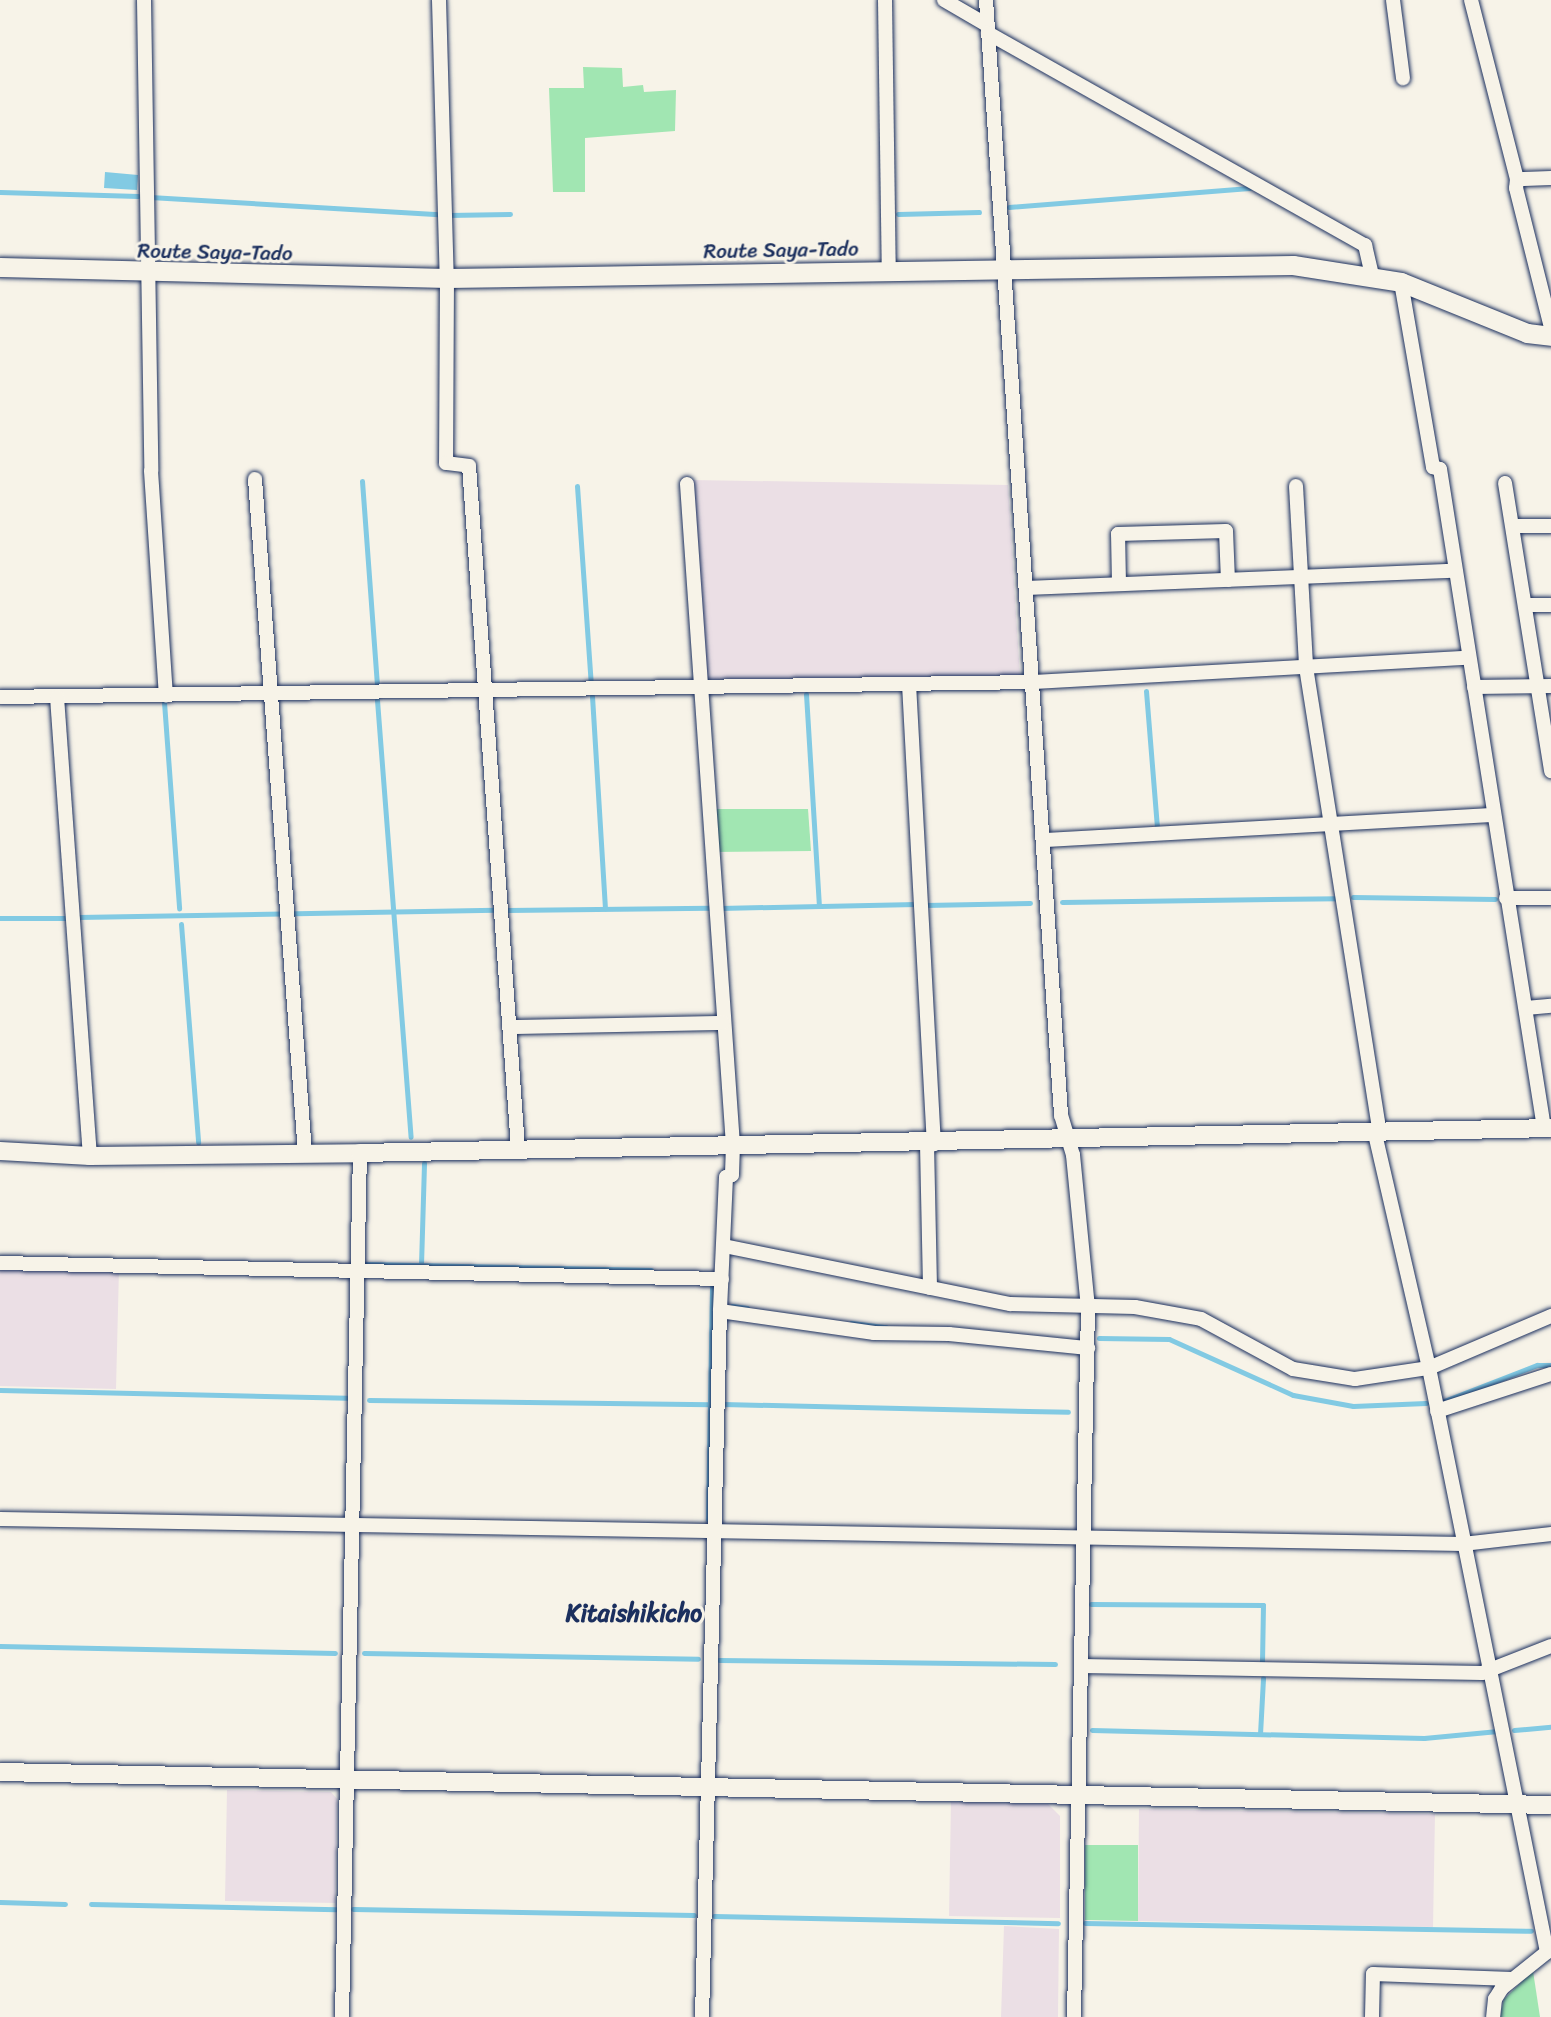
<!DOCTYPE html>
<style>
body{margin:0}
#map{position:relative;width:1551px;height:2017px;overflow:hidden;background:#f7f3e8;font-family:Sriracha,sans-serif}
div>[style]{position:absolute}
.built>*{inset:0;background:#ebdfe5}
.green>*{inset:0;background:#a1e6b2}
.water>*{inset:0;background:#82cae3}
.stream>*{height:5px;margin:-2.5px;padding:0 2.5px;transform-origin:2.5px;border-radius:2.5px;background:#82cae3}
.roads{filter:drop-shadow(0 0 2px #1b2f5e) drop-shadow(0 0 2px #1b2f5e)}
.minor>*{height:14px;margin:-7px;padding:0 7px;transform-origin:7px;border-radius:7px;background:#f7f3e8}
.tertiary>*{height:18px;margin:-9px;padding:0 9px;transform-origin:9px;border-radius:9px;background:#f7f3e8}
.secondary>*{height:19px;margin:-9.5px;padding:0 9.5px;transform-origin:9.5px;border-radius:9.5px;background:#f7f3e8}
span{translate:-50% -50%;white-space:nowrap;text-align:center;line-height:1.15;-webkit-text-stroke:6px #f7f3e8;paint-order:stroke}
.street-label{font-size:21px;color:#1b2f5e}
.quarter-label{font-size:24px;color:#1b2f5e;font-weight:700}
</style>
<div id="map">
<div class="built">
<i style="clip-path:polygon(691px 480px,1008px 485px,1020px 676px,706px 680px)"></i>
<i style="clip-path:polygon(0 1267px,119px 1269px,116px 1389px,0 1386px)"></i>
<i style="clip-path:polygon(227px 1790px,331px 1792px,337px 1799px,335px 1903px,225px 1901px)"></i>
<i style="clip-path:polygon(951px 1802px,1048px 1804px,1060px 1816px,1060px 1918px,949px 1916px)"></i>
<i style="clip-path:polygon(1139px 1809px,1435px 1814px,1433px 1927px,1138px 1921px)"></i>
<i style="clip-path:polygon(1004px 1926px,1059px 1929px,1058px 2017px,1001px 2017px)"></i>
</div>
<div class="green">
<i style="clip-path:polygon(583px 67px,622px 68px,623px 87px,643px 85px,644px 92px,676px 90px,675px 131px,585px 138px,585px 192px,553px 192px,549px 88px,584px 88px)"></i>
<i style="clip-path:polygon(710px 809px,808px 809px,811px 851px,714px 852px)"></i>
<i style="clip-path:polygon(1085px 1845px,1138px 1845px,1138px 1921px,1085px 1920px)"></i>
<i style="clip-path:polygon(1533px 1971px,1540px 2017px,1500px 2017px,1504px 1999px)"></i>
</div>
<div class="water">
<i style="clip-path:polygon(105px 172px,138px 175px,137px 190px,104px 188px)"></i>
</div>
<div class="stream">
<i style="left:0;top:192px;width:138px;rotate:1.7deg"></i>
<i style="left:150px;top:197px;width:289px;rotate:3.4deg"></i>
<i style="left:1009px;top:207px;width:241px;rotate:-4.5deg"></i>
<i style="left:898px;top:214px;width:81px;rotate:-1.4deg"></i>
<i style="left:448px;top:215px;width:62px;rotate:-0.9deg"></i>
<i style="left:362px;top:481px;width:206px;rotate:85.8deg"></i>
<i style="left:577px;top:486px;width:199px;rotate:86deg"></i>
<i style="left:1146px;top:691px;width:138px;rotate:85.4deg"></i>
<i style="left:806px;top:694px;width:212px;rotate:86.5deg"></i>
<i style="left:592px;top:696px;width:213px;rotate:86.5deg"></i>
<i style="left:377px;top:700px;width:438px;rotate:85.6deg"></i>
<i style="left:164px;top:702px;width:207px;rotate:85.8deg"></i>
<i style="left:1353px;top:897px;width:142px;rotate:0.8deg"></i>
<i style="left:1062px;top:902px;width:276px;rotate:-0.8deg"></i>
<i style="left:925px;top:905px;width:105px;rotate:-1.1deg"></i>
<i style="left:720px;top:908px;width:196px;rotate:-1.2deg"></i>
<i style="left:506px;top:910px;width:203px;rotate:-0.6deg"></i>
<i style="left:78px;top:917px;width:417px;rotate:-1deg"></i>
<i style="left:0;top:918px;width:67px"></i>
<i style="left:181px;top:924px;width:219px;rotate:85.5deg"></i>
<i style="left:365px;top:1264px;width:286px;rotate:1.2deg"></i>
<i style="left:421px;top:1265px;width:102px;rotate:-88.3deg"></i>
<i style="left:732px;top:1306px;width:15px;rotate:8deg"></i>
<i style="left:851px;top:1323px;width:35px;rotate:7deg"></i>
<i style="left:1099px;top:1338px;width:70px;rotate:0.8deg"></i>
<i style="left:1169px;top:1339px;width:136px;rotate:24.3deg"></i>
<i style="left:1293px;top:1395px;width:61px;rotate:10.4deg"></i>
<i style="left:1353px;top:1406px;width:73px;rotate:-2.4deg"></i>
<i style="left:0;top:1390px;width:347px;rotate:1.3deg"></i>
<i style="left:369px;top:1400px;width:341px;rotate:0.7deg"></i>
<i style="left:1444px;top:1401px;width:100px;rotate:-21.2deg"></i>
<i style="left:1537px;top:1365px;width:14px"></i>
<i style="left:723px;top:1404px;width:345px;rotate:1.3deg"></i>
<i style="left:708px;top:1519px;width:234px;rotate:-89deg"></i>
<i style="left:1091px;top:1604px;width:172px;rotate:0.3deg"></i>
<i style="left:1263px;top:1605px;width:59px;rotate:91deg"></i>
<i style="left:0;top:1646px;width:335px;rotate:1.2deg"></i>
<i style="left:364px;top:1653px;width:334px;rotate:1deg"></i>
<i style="left:719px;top:1660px;width:336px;rotate:0.7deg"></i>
<i style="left:1092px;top:1730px;width:332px;rotate:1.4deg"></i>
<i style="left:1424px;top:1738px;width:74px;rotate:-5.4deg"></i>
<i style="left:1514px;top:1730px;width:37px;rotate:-5deg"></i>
<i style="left:1260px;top:1734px;width:56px;rotate:-86.9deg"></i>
<i style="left:0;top:1902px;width:65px;rotate:1.8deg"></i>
<i style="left:91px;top:1904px;width:245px;rotate:1.2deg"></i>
<i style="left:353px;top:1909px;width:341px;rotate:1deg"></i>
<i style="left:714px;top:1916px;width:344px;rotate:1.2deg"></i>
<i style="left:1085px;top:1923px;width:446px;rotate:1deg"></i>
</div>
<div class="roads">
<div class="minor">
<i style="left:144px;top:0;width:471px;rotate:89.1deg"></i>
<i style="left:151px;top:471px;width:225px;rotate:86.2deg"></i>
<i style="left:439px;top:0;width:278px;rotate:88.4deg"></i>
<i style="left:447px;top:278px;width:185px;rotate:90.3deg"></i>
<i style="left:446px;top:463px;width:23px;rotate:7deg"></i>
<i style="left:469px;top:466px;width:684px;rotate:85.89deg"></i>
<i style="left:885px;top:0;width:271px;rotate:89.2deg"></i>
<i style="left:944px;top:0;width:50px;rotate:30.2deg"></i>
<i style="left:986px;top:0;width:1118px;rotate:86.15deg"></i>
<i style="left:1061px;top:1115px;width:42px;rotate:73.3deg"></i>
<i style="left:1073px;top:1155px;width:153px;rotate:84.4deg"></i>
<i style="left:1088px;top:1307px;width:710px;rotate:91.13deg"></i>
<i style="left:1393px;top:0;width:79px;rotate:82.7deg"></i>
<i style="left:1471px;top:0;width:185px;rotate:75.6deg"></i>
<i style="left:988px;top:33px;width:433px;rotate:29.4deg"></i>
<i style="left:1365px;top:245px;width:32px;rotate:77deg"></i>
<i style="left:1551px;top:178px;width:34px;rotate:178deg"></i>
<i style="left:1517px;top:179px;width:9px;rotate:96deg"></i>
<i style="left:1516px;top:188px;width:143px;rotate:75.9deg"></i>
<i style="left:1401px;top:282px;width:188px;rotate:80.2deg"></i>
<i style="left:1433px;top:467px;width:7px;rotate:16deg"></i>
<i style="left:1440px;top:469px;width:667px;rotate:81.03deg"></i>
<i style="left:255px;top:479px;width:676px;rotate:85.76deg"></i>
<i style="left:1505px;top:483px;width:292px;rotate:80.9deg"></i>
<i style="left:687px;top:484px;width:663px;rotate:86.02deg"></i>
<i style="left:733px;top:1145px;width:30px;rotate:92deg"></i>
<i style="left:732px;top:1175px;width:6px;rotate:162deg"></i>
<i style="left:726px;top:1177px;width:134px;rotate:92.6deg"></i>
<i style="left:720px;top:1311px;width:706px;rotate:91.46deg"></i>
<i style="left:1296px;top:486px;width:181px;rotate:86.8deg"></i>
<i style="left:1306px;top:667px;width:473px;rotate:81deg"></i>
<i style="left:1514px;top:526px;width:37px"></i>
<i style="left:1119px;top:584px;width:50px;rotate:-91.1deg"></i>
<i style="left:1118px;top:534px;width:108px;rotate:-1.6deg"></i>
<i style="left:1226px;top:531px;width:49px;rotate:87.7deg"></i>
<i style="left:1026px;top:588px;width:427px;rotate:-2.3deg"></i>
<i style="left:1526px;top:605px;width:25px"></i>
<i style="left:909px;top:684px;width:461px;rotate:86.9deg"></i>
<i style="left:1474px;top:687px;width:77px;rotate:-0.7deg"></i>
<i style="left:0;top:697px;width:1032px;rotate:-0.83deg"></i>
<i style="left:1032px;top:682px;width:437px;rotate:-3.2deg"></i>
<i style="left:57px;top:697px;width:460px;rotate:85.9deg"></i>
<i style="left:1044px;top:840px;width:450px;rotate:-3.2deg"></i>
<i style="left:1506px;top:898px;width:45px"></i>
<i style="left:1526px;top:1008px;width:25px;rotate:-5deg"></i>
<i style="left:510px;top:1027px;width:213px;rotate:-1.1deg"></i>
<i style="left:1375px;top:1134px;width:240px;rotate:77deg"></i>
<i style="left:1429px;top:1368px;width:596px;rotate:78.58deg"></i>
<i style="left:1547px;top:1952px;width:58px;rotate:141.3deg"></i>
<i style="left:1502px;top:1988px;width:13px;rotate:122deg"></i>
<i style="left:1495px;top:1999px;width:18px;rotate:96deg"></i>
<i style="left:927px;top:1144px;width:144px;rotate:88.8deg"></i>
<i style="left:724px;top:1246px;width:292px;rotate:11.5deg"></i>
<i style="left:1010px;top:1304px;width:125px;rotate:1.4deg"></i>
<i style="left:1135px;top:1307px;width:67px;rotate:10.3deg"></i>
<i style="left:1201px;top:1319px;width:105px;rotate:28.5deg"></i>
<i style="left:1293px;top:1369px;width:63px;rotate:9.2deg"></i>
<i style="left:1355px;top:1379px;width:75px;rotate:-8.5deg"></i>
<i style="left:1429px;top:1368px;width:133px;rotate:-23.1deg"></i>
<i style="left:0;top:1263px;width:722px;rotate:1.27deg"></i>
<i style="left:720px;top:1311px;width:156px;rotate:8.1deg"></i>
<i style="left:874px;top:1333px;width:75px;rotate:0.8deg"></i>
<i style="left:949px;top:1334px;width:140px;rotate:5.8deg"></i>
<i style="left:1437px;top:1411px;width:120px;rotate:-18deg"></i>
<i style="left:0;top:1519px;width:1463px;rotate:0.98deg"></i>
<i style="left:1463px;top:1544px;width:89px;rotate:-6.5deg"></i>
<i style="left:1082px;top:1666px;width:400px;rotate:1deg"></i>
<i style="left:1482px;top:1673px;width:74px;rotate:-21.4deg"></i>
<i style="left:342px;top:2017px;width:864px;rotate:-88.81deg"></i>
<i style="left:1372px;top:2017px;width:43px;rotate:-88.7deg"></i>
<i style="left:1373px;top:1974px;width:139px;rotate:2.1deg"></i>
</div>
<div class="tertiary">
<i style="left:0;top:1151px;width:90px;rotate:3.2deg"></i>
<i style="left:90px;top:1156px;width:270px;rotate:-0.6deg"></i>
<i style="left:360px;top:1153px;width:1191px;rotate:-1.2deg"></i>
<i style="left:0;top:1772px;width:1551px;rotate:1.22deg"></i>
</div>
<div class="secondary">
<i style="left:0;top:267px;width:447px;rotate:1.4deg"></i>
<i style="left:447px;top:278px;width:846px;rotate:-0.88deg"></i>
<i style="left:1293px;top:265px;width:109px;rotate:8.9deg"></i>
<i style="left:1401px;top:282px;width:136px;rotate:22deg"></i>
<i style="left:1527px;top:333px;width:24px;rotate:7deg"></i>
</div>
</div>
<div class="street-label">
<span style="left:781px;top:250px;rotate:-1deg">Route Saya-Tado</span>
<span style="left:215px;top:252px;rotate:1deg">Route Saya-Tado</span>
</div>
<div class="quarter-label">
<span style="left:634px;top:1614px">Kitaishikicho</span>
</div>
</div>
